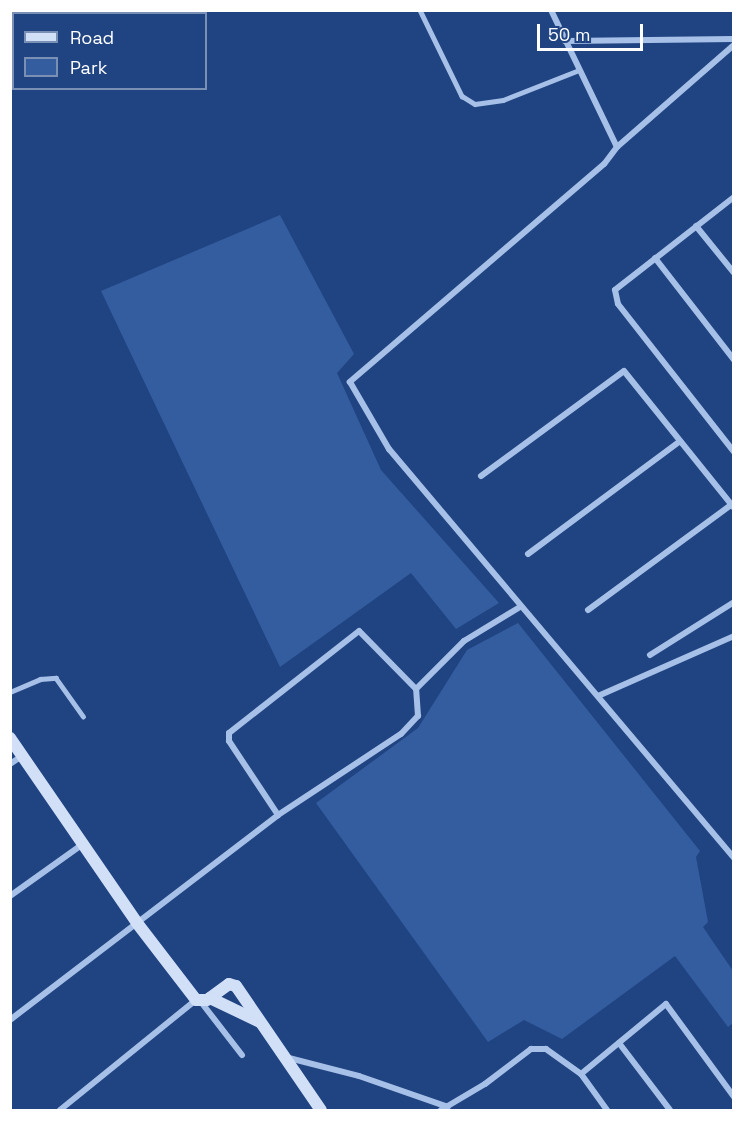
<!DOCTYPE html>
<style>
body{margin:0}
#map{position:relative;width:744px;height:1121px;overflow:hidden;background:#204482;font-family:"Space Grotesk",sans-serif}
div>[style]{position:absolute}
.green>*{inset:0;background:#345da0}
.lane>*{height:4.5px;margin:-2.25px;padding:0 2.25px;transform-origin:2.25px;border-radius:2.25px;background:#a6c0e8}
.street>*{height:6px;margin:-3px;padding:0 3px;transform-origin:3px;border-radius:3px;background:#a6c0e8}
.secondary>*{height:12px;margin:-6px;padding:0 6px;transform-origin:6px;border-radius:6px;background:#d1dff7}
span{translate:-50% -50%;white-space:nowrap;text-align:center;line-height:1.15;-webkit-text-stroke:4.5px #204482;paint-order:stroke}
.frame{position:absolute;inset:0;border:12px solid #fff;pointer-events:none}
.legend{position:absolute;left:12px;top:12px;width:195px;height:78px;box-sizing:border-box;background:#204482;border:2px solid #798fb4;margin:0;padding:8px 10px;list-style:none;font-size:18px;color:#fff}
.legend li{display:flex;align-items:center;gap:12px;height:30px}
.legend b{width:30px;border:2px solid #798fb4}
.scale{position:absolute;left:537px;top:24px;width:106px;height:27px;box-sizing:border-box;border:3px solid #fff;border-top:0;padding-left:8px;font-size:18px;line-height:21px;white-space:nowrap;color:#fff;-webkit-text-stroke:4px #204482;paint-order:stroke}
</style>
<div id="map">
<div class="green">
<i style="clip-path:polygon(280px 215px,354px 354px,337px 373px,381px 470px,499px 603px,456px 629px,411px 573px,280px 667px,101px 291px)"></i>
<i style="clip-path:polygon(518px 623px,700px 851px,696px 857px,708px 922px,703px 927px,733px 971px,733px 1023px,728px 1027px,675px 956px,562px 1039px,524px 1020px,488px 1042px,316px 803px,418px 728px,467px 650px)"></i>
</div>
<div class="lane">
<i style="left:420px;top:10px;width:96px;rotate:64deg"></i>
<i style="left:462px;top:96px;width:15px;rotate:32deg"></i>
<i style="left:475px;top:104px;width:28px;rotate:-8deg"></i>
<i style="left:503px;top:100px;width:82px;rotate:-21.5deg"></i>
<i style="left:10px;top:692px;width:33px;rotate:-23deg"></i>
<i style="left:40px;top:679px;width:16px;rotate:-4deg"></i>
<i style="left:56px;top:678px;width:47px;rotate:54.6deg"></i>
</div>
<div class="street">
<i style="left:551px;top:10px;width:152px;rotate:64.3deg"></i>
<i style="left:617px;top:147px;width:21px;rotate:127deg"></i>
<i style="left:604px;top:164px;width:335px;rotate:139.4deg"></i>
<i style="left:350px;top:382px;width:78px;rotate:59.8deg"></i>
<i style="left:389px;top:449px;width:535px;rotate:49.85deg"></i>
<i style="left:565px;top:41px;width:169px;rotate:-0.7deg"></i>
<i style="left:617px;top:147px;width:155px;rotate:-41.1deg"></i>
<i style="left:734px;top:197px;width:151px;rotate:142deg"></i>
<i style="left:615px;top:290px;width:14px;rotate:78deg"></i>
<i style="left:618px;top:304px;width:188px;rotate:51.9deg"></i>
<i style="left:696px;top:226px;width:60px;rotate:51deg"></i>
<i style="left:655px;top:258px;width:129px;rotate:52.2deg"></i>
<i style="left:481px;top:476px;width:177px;rotate:-36.3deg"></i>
<i style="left:624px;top:371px;width:176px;rotate:51.2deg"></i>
<i style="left:528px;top:554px;width:189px;rotate:-36.6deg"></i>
<i style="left:588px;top:610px;width:177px;rotate:-36.3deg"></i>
<i style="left:650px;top:655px;width:99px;rotate:-32.2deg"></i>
<i style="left:416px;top:689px;width:68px;rotate:-45deg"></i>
<i style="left:464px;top:641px;width:66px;rotate:-31.3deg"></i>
<i style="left:598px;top:696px;width:149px;rotate:-23.8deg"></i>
<i style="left:10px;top:764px;width:14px;rotate:-34deg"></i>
<i style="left:10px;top:896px;width:90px;rotate:-35.5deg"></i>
<i style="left:201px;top:1002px;width:67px;rotate:52.3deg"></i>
<i style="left:10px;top:1020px;width:337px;rotate:-37.4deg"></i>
<i style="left:278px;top:815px;width:147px;rotate:-33.4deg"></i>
<i style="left:401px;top:734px;width:25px;rotate:-47deg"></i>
<i style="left:418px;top:716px;width:27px;rotate:-94deg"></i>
<i style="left:416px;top:689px;width:81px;rotate:-134.5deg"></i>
<i style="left:359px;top:631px;width:165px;rotate:141.9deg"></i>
<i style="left:229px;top:733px;width:8px;rotate:90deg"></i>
<i style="left:229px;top:741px;width:89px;rotate:56.5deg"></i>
<i style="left:619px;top:1043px;width:84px;rotate:52.7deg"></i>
<i style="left:285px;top:1057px;width:76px;rotate:14.4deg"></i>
<i style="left:359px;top:1076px;width:94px;rotate:19.2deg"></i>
<i style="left:60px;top:1110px;width:175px;rotate:-39deg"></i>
<i style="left:441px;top:1110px;width:51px;rotate:-30.6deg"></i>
<i style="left:485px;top:1084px;width:58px;rotate:-37.3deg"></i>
<i style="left:531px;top:1049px;width:15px"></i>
<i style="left:546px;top:1049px;width:43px;rotate:35.5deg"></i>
<i style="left:607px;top:1110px;width:44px;rotate:-125.8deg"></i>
<i style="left:581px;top:1074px;width:110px;rotate:-39.5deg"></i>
<i style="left:666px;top:1004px;width:115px;rotate:53.8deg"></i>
</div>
<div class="secondary">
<i style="left:10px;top:738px;width:224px;rotate:55.5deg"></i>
<i style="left:137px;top:923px;width:97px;rotate:52.5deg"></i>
<i style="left:196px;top:1000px;width:11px"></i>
<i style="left:207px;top:1000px;width:27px;rotate:-36deg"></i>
<i style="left:229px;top:984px;width:7px;rotate:16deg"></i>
<i style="left:236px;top:986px;width:150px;rotate:55.6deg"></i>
<i style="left:210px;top:998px;width:55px;rotate:25.6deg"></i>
</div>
<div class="frame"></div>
<ul class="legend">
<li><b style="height:8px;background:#d1dff7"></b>Road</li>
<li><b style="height:16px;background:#345da0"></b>Park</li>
</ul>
<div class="scale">50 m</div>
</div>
